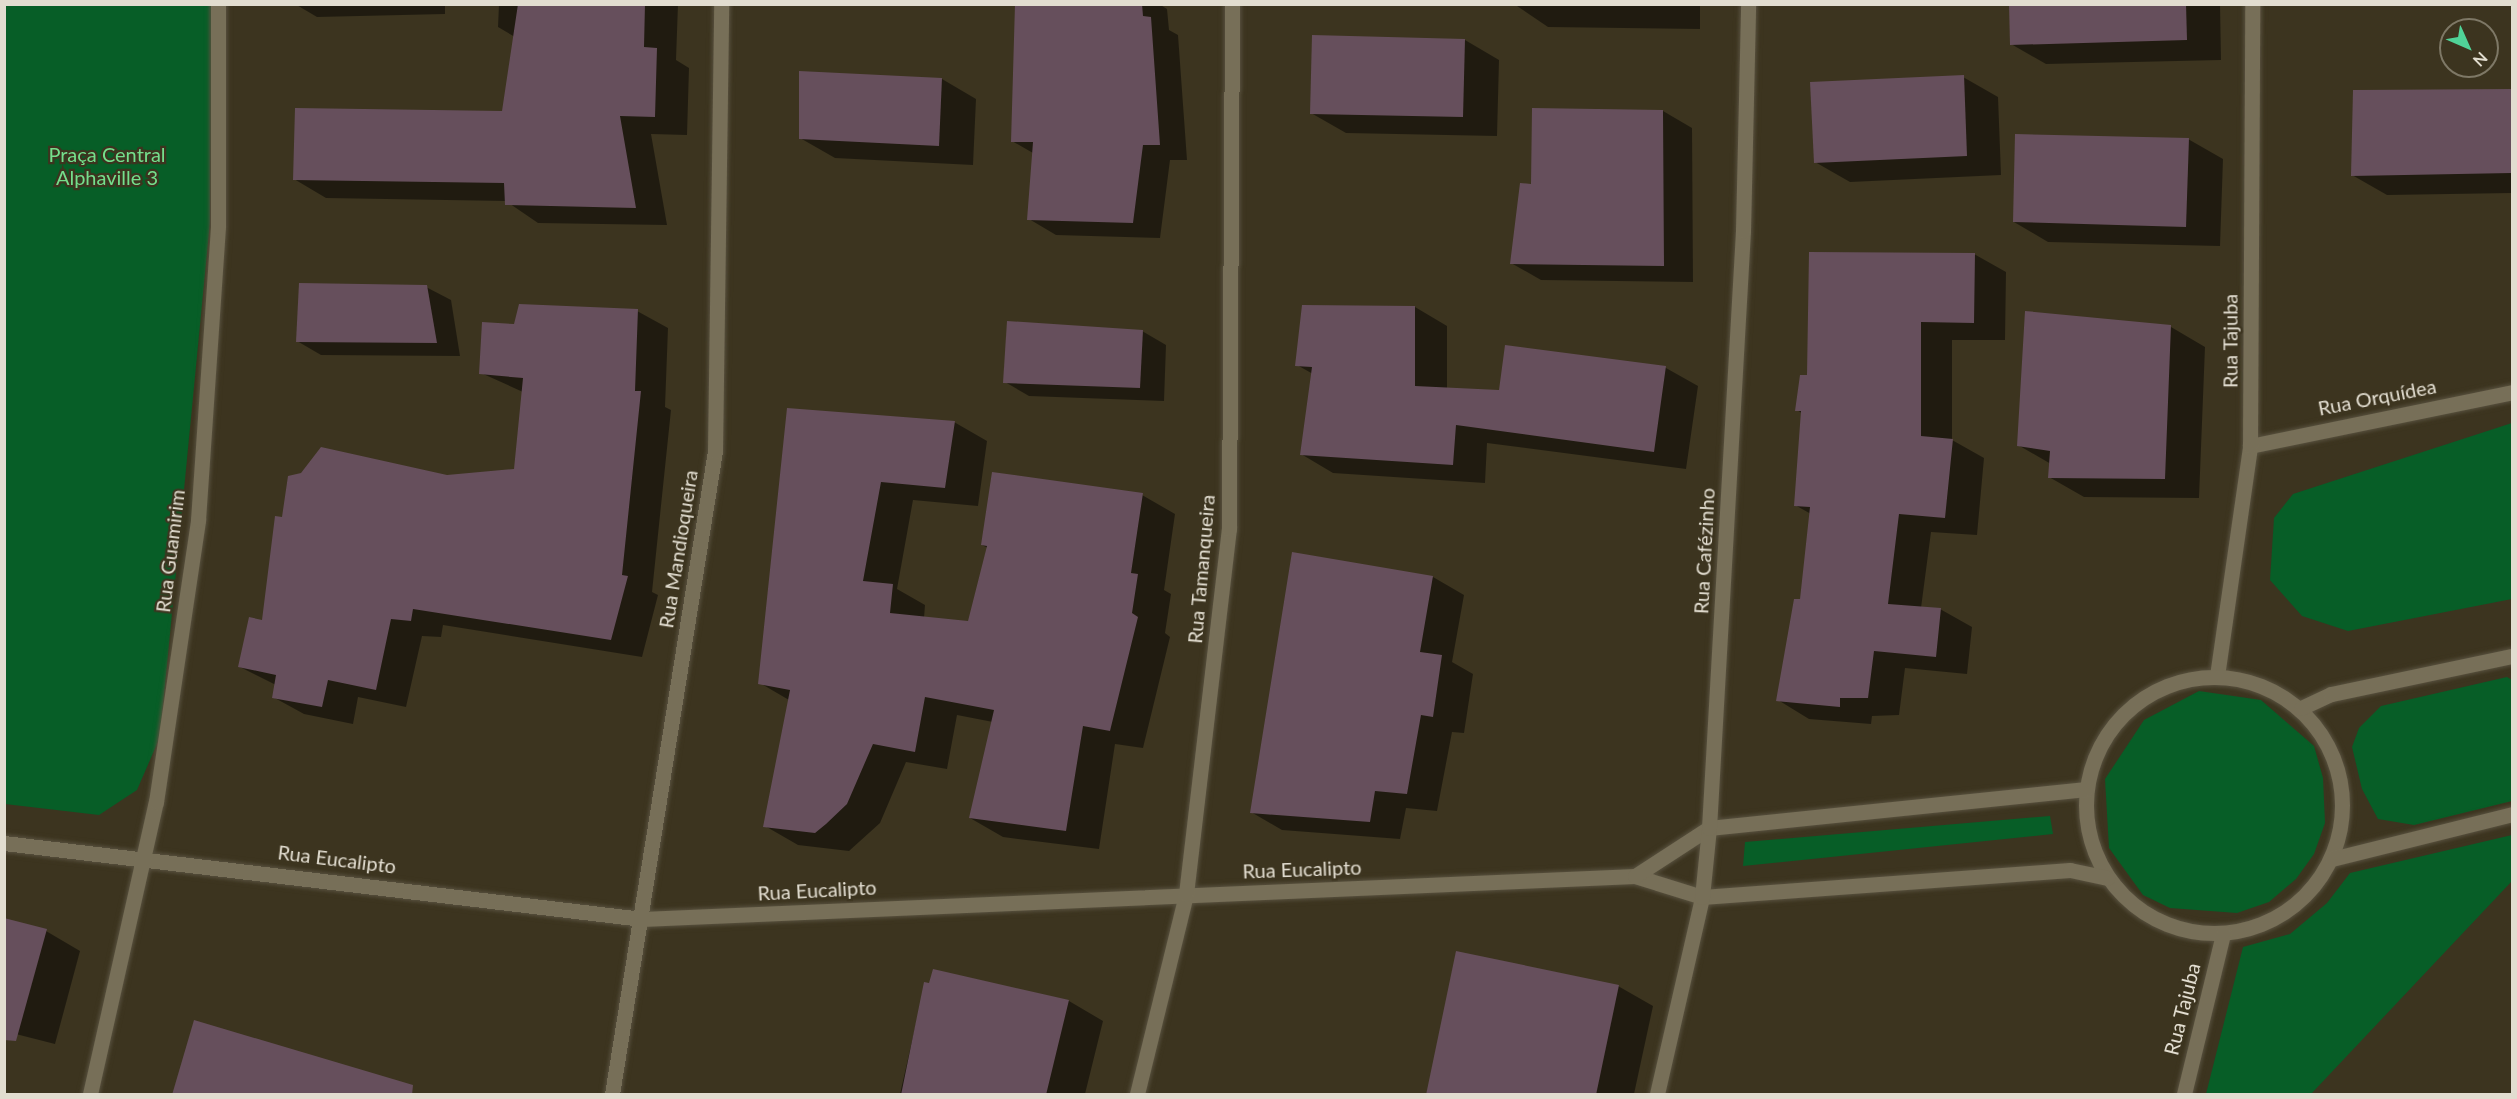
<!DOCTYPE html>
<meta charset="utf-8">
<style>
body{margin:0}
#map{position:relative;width:2517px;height:1099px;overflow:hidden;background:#3c341f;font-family:Lato,sans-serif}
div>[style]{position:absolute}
.green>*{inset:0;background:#075e27}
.shadow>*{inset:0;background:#0007}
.building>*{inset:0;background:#664f5c}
.roads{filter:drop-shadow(0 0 2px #58513f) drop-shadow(0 0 2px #58513f)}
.street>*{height:15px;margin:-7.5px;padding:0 7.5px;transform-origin:7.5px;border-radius:7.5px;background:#776f58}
.street>.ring{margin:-7.5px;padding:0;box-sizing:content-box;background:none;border:15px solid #776f58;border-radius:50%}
span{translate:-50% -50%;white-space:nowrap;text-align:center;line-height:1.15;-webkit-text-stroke:4.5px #3c341f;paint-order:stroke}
.park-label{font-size:20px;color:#74df8c}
.street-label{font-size:20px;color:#e2ddd0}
.frame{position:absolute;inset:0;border:6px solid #e2ddd0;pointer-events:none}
.north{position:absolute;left:2439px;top:18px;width:60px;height:60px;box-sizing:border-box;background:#3c341f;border:2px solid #7e7866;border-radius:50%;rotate:135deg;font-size:16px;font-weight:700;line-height:24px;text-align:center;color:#e2ddd0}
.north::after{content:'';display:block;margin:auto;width:21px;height:27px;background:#50d398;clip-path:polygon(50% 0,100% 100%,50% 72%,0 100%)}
</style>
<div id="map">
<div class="green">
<i style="clip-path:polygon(5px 5px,211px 5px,210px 222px,160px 737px,137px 790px,99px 815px,5px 804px)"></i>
<i style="clip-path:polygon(2512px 423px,2512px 599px,2348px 631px,2302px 616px,2270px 580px,2274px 518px,2293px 494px)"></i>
<i style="clip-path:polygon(2507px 677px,2512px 680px,2512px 801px,2414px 825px,2378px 819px,2362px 789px,2352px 747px,2359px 728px,2381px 706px)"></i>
<i style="clip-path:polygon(2199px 691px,2261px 700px,2314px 746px,2323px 778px,2325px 823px,2314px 854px,2296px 879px,2269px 902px,2237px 913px,2170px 908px,2143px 895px,2109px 848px,2105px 779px,2144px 720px)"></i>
<i style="clip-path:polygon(2050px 816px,2053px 834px,1743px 866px,1745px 842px)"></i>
<i style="clip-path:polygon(2512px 835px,2512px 881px,2311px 1094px,2206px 1094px,2243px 947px,2290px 934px,2327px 903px,2350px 873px)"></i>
</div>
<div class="shadow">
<i style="clip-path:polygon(295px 4px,445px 4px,445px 14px,317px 17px)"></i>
<i style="clip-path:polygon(499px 4px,678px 4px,676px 60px,689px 68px,687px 135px,651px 134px,667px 225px,538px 223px,506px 201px,326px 198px,294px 179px,503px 113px,515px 37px,498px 27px)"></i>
<i style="clip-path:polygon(1017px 4px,1159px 4px,1167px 9px,1169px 30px,1178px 35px,1187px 160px,1170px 160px,1160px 238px,1056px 235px,1029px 219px,1033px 153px,1012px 141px)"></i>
<i style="clip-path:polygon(1514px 4px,1700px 4px,1700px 29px,1548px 27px)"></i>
<i style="clip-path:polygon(2011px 4px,2220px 4px,2221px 60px,2046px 64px,2011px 44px)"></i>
<i style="clip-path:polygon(1465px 40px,1499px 60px,1497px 136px,1346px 133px,1311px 113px)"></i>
<i style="clip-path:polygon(801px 73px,942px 79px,976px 99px,973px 165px,835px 158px,800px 138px)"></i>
<i style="clip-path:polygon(1963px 77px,1998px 97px,2001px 175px,1850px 182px,1815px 162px)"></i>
<i style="clip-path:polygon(2512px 90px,2512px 193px,2387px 195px,2352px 175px,2355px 91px)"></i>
<i style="clip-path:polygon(1663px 111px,1692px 128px,1693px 282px,1541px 280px,1511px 263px,1532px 186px)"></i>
<i style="clip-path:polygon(2188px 139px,2223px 159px,2220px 246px,2048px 242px,2014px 222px)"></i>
<i style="clip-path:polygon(1974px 254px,2006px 272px,2005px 340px,1952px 340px,1952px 440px,1984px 458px,1977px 535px,1931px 532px,1921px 608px,1940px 609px,1972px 627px,1967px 674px,1905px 668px,1899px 715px,1872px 716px,1871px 724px,1809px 719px,1778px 700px,1802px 601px,1811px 514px,1795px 505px,1803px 414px,1797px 410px,1809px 376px)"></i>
<i style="clip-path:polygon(426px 287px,451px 300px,460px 356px,321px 355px,297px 341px)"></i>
<i style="clip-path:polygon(1303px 306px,1415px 307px,1447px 326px,1447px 389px,1500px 391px,1666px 368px,1698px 386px,1686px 469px,1487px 443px,1485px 483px,1333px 473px,1301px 454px,1313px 374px,1297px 365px)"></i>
<i style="clip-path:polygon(637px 311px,668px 328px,665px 407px,671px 410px,652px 592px,658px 595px,642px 657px,443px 625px,441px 637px,422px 636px,406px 707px,358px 697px,353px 724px,304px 714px,273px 697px,276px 685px,240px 667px,264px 621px,284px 519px,447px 476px,516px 470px,523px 392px,481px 373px,515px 325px)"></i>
<i style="clip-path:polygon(2171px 327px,2205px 347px,2199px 498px,2084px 497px,2049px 477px,2051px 464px,2018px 445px)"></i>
<i style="clip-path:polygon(1142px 331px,1166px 345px,1164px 401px,1029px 396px,1005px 382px)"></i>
<i style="clip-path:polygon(788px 410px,954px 422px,987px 441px,978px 506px,913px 500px,897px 589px,925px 605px,924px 618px,969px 623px,988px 548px,982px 545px,1142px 495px,1175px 514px,1164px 590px,1171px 594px,1165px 633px,1170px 637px,1143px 748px,1115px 744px,1099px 849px,1003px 837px,970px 818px,993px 722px,957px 715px,947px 769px,906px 762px,880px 823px,849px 851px,798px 845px,765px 826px,789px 700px,760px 683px)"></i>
<i style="clip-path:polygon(1433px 577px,1464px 595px,1452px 662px,1473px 674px,1464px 733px,1452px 732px,1437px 811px,1406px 808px,1400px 839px,1282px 830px,1251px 812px)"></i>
<i style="clip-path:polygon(46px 931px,80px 951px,55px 1044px,4px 1031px)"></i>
<i style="clip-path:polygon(934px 970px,1069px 1001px,1103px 1021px,1085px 1094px,900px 1094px,925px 984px,930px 985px)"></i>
<i style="clip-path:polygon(1618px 986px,1653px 1006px,1634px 1094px,1427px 1094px)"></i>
</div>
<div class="building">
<i style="clip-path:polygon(518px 4px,645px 4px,644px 47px,657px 48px,655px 117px,620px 116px,636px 208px,505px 205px,504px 183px,293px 180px,295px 108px,502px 111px)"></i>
<i style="clip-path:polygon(1015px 4px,1142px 4px,1143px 16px,1151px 17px,1160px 145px,1143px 145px,1133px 223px,1027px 220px,1033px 142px,1011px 142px)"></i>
<i style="clip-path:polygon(2009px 4px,2186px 4px,2187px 40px,2010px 45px)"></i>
<i style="clip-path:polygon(1312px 35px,1465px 39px,1463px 117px,1310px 114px)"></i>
<i style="clip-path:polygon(799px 71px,942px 78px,939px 146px,799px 139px)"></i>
<i style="clip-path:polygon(1964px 75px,1967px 156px,1814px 163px,1810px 82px)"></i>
<i style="clip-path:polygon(2512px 89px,2512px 173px,2351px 176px,2353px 90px)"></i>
<i style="clip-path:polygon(1532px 108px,1663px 110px,1664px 266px,1510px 264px,1520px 183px,1531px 184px)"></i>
<i style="clip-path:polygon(2015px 134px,2189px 138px,2186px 227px,2013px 222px)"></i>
<i style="clip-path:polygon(1809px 252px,1975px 253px,1974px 323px,1921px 322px,1921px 436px,1953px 439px,1945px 518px,1899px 514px,1888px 604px,1941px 608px,1936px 657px,1874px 651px,1868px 698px,1840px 698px,1840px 707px,1776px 701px,1794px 599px,1800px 599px,1810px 507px,1794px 506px,1801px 411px,1795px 411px,1800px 375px,1807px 375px)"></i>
<i style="clip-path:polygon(299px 283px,427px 285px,437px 343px,296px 342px)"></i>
<i style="clip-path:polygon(519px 304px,638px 309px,635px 391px,641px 391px,622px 575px,628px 576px,611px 640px,413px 609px,411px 621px,391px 619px,376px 690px,328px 680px,322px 707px,272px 698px,276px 675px,238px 667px,249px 617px,262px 620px,275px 516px,282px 517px,288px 476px,301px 473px,321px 447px,447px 475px,514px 469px,523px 378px,479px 374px,482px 322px,514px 324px)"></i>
<i style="clip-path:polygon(1302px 305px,1415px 306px,1415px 386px,1499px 390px,1505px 345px,1666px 366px,1654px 452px,1456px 425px,1453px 465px,1300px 455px,1312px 367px,1295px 366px)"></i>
<i style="clip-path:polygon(2025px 311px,2171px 325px,2165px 479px,2048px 478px,2050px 451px,2017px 446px)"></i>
<i style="clip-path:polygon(1007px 321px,1143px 330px,1140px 388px,1003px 383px)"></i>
<i style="clip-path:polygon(787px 408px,955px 421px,945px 488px,881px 482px,863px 581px,893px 584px,890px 613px,968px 621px,987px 546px,981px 545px,992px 472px,1143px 493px,1131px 573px,1138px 574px,1132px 613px,1138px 617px,1110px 731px,1083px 726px,1066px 831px,969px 818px,994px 710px,925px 697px,915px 752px,873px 744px,847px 804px,826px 824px,815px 833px,763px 827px,790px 690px,758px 684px)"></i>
<i style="clip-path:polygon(1292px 552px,1433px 576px,1420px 652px,1442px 655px,1433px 717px,1421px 715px,1407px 794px,1375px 791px,1370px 822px,1250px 813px)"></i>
<i style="clip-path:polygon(4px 918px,47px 929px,16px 1041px,4px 1040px)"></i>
<i style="clip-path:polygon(1456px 951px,1619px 985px,1596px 1095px,1426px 1095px)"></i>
<i style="clip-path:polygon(933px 969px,1069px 1000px,1046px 1095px,901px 1095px,924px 982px,929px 983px)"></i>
<i style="clip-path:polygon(194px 1020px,413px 1085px,412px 1095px,172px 1095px)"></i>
</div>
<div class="roads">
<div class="street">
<i style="left:2250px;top:446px;width:268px;rotate:-11.6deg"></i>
<i style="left:2217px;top:676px;width:232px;rotate:-81.8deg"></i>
<i style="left:2250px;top:446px;width:442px;rotate:-89.7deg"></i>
<i class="ring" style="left:2086px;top:677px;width:241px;height:241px"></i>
<i style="left:2301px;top:708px;width:33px;rotate:-25deg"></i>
<i style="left:2331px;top:694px;width:185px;rotate:-11.9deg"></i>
<i style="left:4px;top:843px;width:643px;rotate:6.79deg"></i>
<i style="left:642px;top:919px;width:994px;rotate:-2.48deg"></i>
<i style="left:1635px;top:876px;width:70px;rotate:17.4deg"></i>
<i style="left:1702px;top:897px;width:369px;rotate:-4.2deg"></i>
<i style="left:2070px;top:870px;width:38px;rotate:12deg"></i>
<i style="left:2332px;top:859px;width:186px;rotate:-14deg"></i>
<i style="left:1635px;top:876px;width:88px;rotate:-33deg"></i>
<i style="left:1709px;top:828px;width:379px;rotate:-5.9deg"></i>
<i style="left:90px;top:1094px;width:299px;rotate:-77.3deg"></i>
<i style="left:156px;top:802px;width:285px;rotate:-81.5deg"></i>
<i style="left:198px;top:520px;width:295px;rotate:-86.1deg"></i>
<i style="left:218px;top:226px;width:222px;rotate:-90deg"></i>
<i style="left:612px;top:1094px;width:651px;rotate:-80.9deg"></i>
<i style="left:715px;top:451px;width:447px;rotate:-89.2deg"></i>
<i style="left:1137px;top:1094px;width:206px;rotate:-76.2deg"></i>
<i style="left:1186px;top:894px;width:368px;rotate:-83.3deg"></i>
<i style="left:1229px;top:529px;width:525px;rotate:-89.67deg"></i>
<i style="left:1657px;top:1094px;width:202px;rotate:-77.1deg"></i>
<i style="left:1702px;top:897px;width:69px;rotate:-84.2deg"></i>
<i style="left:1709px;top:828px;width:598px;rotate:-86.74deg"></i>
<i style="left:1743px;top:231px;width:227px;rotate:-88.7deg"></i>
<i style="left:2184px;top:1094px;width:165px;rotate:-76.3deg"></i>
</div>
</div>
<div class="park-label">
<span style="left:107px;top:166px">Praça Central<br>Alphaville 3</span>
</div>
<div class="street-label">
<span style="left:2230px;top:341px;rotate:-90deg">Rua Tajuba</span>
<span style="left:2377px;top:397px;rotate:-11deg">Rua Orquídea</span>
<span style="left:678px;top:549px;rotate:-81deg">Rua Mandioqueira</span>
<span style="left:170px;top:551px;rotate:-83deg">Rua Guamirim</span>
<span style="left:1704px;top:551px;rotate:-87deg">Rua Cafézinho</span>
<span style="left:1201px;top:569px;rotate:-85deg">Rua Tamanqueira</span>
<span style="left:337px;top:859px;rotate:7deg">Rua Eucalipto</span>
<span style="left:1302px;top:869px;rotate:-2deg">Rua Eucalipto</span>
<span style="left:817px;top:890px;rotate:-3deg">Rua Eucalipto</span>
<span style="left:2182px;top:1009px;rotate:-76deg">Rua Tajuba</span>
</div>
<div class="frame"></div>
<div class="north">N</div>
</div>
